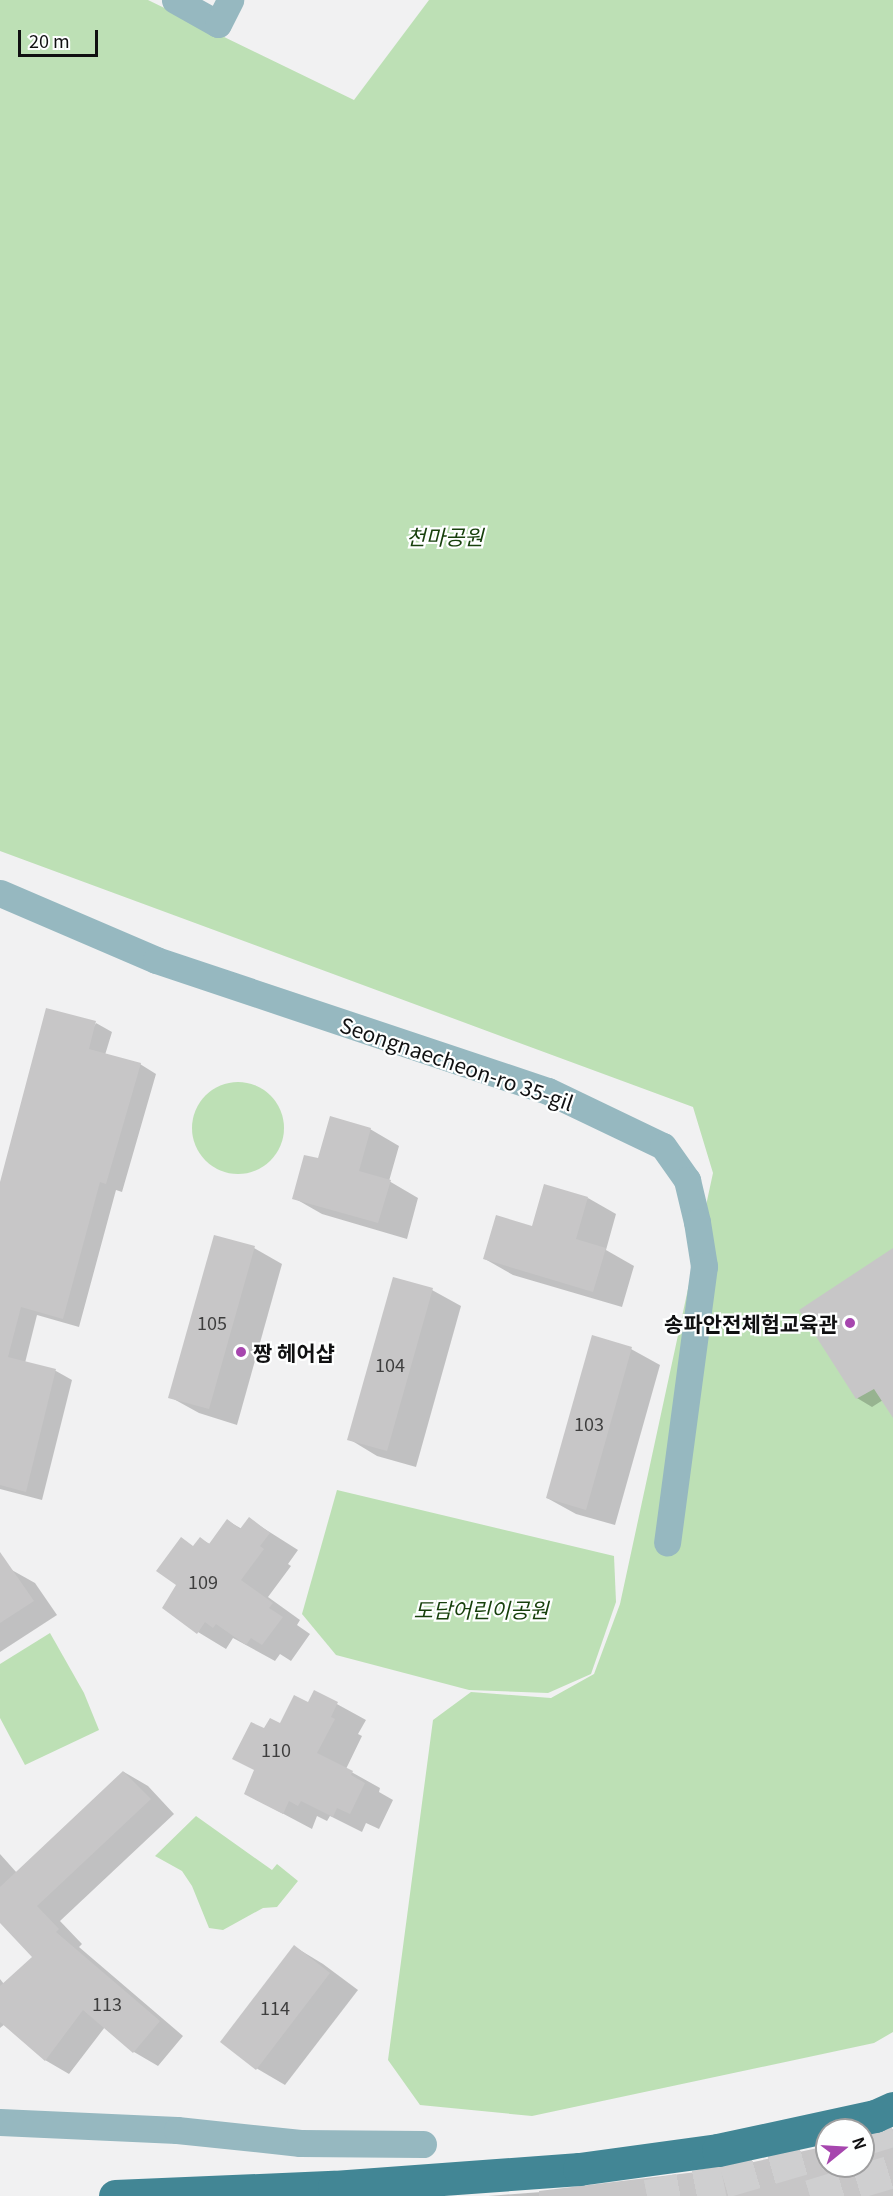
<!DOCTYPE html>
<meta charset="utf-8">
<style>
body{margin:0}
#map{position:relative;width:893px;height:2196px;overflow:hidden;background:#f1f1f2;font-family:Georgia,"Noto Sans KR",serif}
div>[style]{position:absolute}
.green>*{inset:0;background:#bde0b5}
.round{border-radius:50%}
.shadow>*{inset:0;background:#0003}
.building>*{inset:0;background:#c7c6c7}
.major-tunnel>*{height:33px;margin-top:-16.5px;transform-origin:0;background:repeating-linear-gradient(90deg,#cfcfd0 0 33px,transparent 0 49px)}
.minor>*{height:27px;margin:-13.5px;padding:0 13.5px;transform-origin:13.5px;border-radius:13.5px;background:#96b8c0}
.major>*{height:33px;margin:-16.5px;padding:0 16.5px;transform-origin:16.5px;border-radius:16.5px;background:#428695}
.dots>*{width:16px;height:16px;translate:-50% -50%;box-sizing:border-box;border:3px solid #feffff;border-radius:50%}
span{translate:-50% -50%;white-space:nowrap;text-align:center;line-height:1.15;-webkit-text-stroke:4.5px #feffff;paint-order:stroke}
.number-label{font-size:18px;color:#3e3e3e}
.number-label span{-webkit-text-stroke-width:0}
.park-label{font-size:21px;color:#17400c;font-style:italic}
.street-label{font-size:21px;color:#101011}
.poi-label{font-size:21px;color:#101011;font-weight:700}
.right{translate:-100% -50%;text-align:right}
.left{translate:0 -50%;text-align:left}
.north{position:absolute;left:815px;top:2118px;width:60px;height:60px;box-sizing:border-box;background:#feffff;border:2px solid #9f9fa0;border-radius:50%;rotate:72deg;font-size:16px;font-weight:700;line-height:24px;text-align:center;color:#101011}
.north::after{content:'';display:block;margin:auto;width:21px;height:27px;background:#a646ae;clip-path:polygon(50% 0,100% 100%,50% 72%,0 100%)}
.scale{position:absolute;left:18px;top:30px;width:80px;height:27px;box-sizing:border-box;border:3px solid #101011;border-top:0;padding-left:8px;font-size:18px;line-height:21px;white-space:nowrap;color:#101011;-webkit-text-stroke:4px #feffff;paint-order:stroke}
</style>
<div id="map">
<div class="green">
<i style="clip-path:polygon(0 0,148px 0,354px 100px,429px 0,893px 0,893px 2032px,874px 2043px,532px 2116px,420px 2105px,388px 2060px,433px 1720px,471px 1692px,551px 1698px,594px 1674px,620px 1604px,713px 1173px,693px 1107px,0 851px)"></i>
<i class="round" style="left:192px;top:1082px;width:92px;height:92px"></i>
<i style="clip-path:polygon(337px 1490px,614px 1556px,616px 1602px,591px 1674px,548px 1693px,469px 1690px,336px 1655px,302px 1614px)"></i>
<i style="clip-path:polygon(50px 1633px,84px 1693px,99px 1730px,25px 1765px,0 1718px,0 1664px)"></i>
<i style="clip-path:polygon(196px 1816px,272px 1870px,277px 1864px,298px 1881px,277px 1907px,263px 1908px,223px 1930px,209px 1928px,192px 1886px,182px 1871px,155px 1856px)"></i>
</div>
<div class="shadow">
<i style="clip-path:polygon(96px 1023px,112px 1032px,105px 1055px,140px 1064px,156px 1074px,122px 1192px,116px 1190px,79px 1327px,37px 1315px,25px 1363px,56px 1371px,72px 1380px,42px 1500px,0 1489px,0 1188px)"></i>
<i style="clip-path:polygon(370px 1129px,399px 1146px,389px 1181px,418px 1198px,407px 1239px,322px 1214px,294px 1198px,319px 1160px)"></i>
<i style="clip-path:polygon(588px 1198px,616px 1214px,606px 1250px,634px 1266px,622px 1307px,513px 1275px,485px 1259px,533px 1228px)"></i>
<i style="clip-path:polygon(254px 1248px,282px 1264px,237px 1425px,199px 1413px,170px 1397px)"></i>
<i style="clip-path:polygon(893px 1250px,893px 1415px,883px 1400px,872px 1407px,857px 1398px)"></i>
<i style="clip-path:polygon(432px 1290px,461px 1306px,416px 1467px,377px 1456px,349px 1439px)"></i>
<i style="clip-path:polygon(631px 1349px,660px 1365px,615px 1525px,576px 1514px,547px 1498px)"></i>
<i style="clip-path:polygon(249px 1519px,298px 1550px,288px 1564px,291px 1566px,268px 1597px,300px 1620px,297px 1625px,310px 1634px,291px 1661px,280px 1654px,275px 1661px,233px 1638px,226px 1649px,198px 1632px,178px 1585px,200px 1539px,210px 1544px,228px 1521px,242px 1529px)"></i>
<i style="clip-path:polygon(10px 1569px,35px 1583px,57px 1615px,0 1652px,0 1576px)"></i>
<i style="clip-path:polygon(315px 1692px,366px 1720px,358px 1734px,362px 1736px,346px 1769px,380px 1788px,379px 1792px,393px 1800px,379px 1829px,366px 1823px,362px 1832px,330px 1816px,327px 1821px,317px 1816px,312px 1829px,246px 1794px,256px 1770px,265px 1730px,280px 1725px,309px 1704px)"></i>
<i style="clip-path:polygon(124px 1772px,148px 1786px,174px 1814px,60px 1921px,82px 1944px,79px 1947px,183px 2036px,158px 2066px,134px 2052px,105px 2027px,69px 2074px,45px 2060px,5px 2024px,0 2028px,0 1979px,4px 1984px,34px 1957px,0 1921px,0 1854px,17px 1873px)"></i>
<i style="clip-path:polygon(295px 1947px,323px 1964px,358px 1990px,285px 2085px,256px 2068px)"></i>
<i style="clip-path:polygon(893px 2130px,893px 2196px,488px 2196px,581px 2189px,722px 2170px,827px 2147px,827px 2166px,863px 2166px,863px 2139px)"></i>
</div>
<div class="building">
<i style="clip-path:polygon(46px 1008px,96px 1021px,89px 1049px,141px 1063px,106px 1184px,100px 1182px,63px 1319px,21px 1307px,8px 1357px,56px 1369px,26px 1492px,0 1485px,0 1182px)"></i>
<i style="clip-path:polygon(330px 1116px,371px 1128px,359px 1171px,391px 1180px,378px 1223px,292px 1199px,304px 1155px,318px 1158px)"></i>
<i style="clip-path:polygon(544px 1184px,588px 1197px,576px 1239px,606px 1248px,593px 1292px,483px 1259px,496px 1215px,532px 1226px)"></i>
<i style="clip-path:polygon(214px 1235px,255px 1246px,209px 1409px,168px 1398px)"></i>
<i style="clip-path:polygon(893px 1248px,893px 1418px,874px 1389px,856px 1399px,799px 1310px)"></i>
<i style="clip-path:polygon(393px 1277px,433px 1288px,387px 1451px,347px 1440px)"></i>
<i style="clip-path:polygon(592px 1335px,632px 1347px,586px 1510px,546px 1498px)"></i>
<i style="clip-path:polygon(249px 1517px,270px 1533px,260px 1546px,264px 1549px,241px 1580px,273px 1603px,269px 1608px,283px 1617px,262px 1645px,251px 1638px,246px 1645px,216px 1624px,213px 1628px,205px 1622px,197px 1634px,162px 1608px,176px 1585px,156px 1571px,181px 1537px,193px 1546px,200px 1537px,209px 1544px,227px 1519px,240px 1529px)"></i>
<i style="clip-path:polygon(0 1552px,34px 1601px,0 1623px)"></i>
<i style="clip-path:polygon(314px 1690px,338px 1702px,331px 1717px,335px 1719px,317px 1753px,353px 1771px,351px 1775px,365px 1783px,350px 1814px,337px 1808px,333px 1817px,301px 1801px,298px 1806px,289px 1801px,283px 1814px,244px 1794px,254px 1770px,232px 1759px,251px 1722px,264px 1728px,270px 1718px,280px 1723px,294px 1695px,308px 1702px)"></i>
<i style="clip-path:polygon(123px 1771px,151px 1799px,37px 1906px,59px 1929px,56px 1932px,160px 2021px,133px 2053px,83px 2010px,45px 2061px,0 2022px,0 1986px,32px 1957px,0 1923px,0 1887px)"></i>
<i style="clip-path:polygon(294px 1945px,330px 1973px,256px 2070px,220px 2042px)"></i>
<i style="clip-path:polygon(893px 2129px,893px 2196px,539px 2196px,539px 2191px,721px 2169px,827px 2146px,827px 2166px,863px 2166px,863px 2138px)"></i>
</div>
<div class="major-tunnel">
<i style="left:863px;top:2139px;width:31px;rotate:-17deg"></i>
<i style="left:647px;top:2196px;width:78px;rotate:-11deg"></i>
<i style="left:724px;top:2181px;width:107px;rotate:-16.2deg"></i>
<i style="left:810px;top:2196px;width:87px;rotate:-16.8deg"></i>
</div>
<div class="minor">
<i style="left:175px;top:0;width:49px;rotate:29.2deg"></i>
<i style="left:218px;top:24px;width:27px;rotate:-63deg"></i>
<i style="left:0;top:893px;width:170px;rotate:23.2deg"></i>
<i style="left:156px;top:960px;width:413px;rotate:18.5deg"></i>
<i style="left:548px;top:1091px;width:127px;rotate:25.6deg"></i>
<i style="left:663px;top:1146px;width:42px;rotate:54.8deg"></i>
<i style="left:687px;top:1180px;width:43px;rotate:76.6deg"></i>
<i style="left:697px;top:1222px;width:45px;rotate:81deg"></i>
<i style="left:704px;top:1266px;width:279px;rotate:97.6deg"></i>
<i style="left:0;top:2122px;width:177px;rotate:2.6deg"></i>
<i style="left:177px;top:2130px;width:124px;rotate:6deg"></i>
<i style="left:300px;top:2143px;width:123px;rotate:0.5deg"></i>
</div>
<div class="major">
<i style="left:115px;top:2196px;width:219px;rotate:-2.4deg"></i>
<i style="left:334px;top:2187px;width:246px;rotate:-4.2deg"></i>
<i style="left:579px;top:2169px;width:140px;rotate:-7.8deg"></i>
<i style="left:718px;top:2150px;width:161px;rotate:-12.2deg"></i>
<i style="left:875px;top:2116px;width:20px;rotate:-24deg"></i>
</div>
<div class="dots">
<i style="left:850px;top:1323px;background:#a646ae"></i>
<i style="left:241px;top:1352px;background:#a646ae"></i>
</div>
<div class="number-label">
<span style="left:212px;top:1322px">105</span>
<span style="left:390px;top:1364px">104</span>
<span style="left:589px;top:1423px">103</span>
<span style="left:203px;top:1581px">109</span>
<span style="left:276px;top:1749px">110</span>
<span style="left:107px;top:2003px">113</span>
<span style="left:275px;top:2007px">114</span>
</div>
<div class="park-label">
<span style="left:445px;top:536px">천마공원</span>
<span style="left:481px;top:1609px">도담어린이공원</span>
</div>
<div class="street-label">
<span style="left:457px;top:1063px;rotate:19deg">Seongnaecheon-ro 35-gil</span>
</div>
<div class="poi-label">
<span class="right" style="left:838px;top:1323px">송파안전체험교육관</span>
<span class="left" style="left:253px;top:1352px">짱 헤어샵</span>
</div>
<div class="north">N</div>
<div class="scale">20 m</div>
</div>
